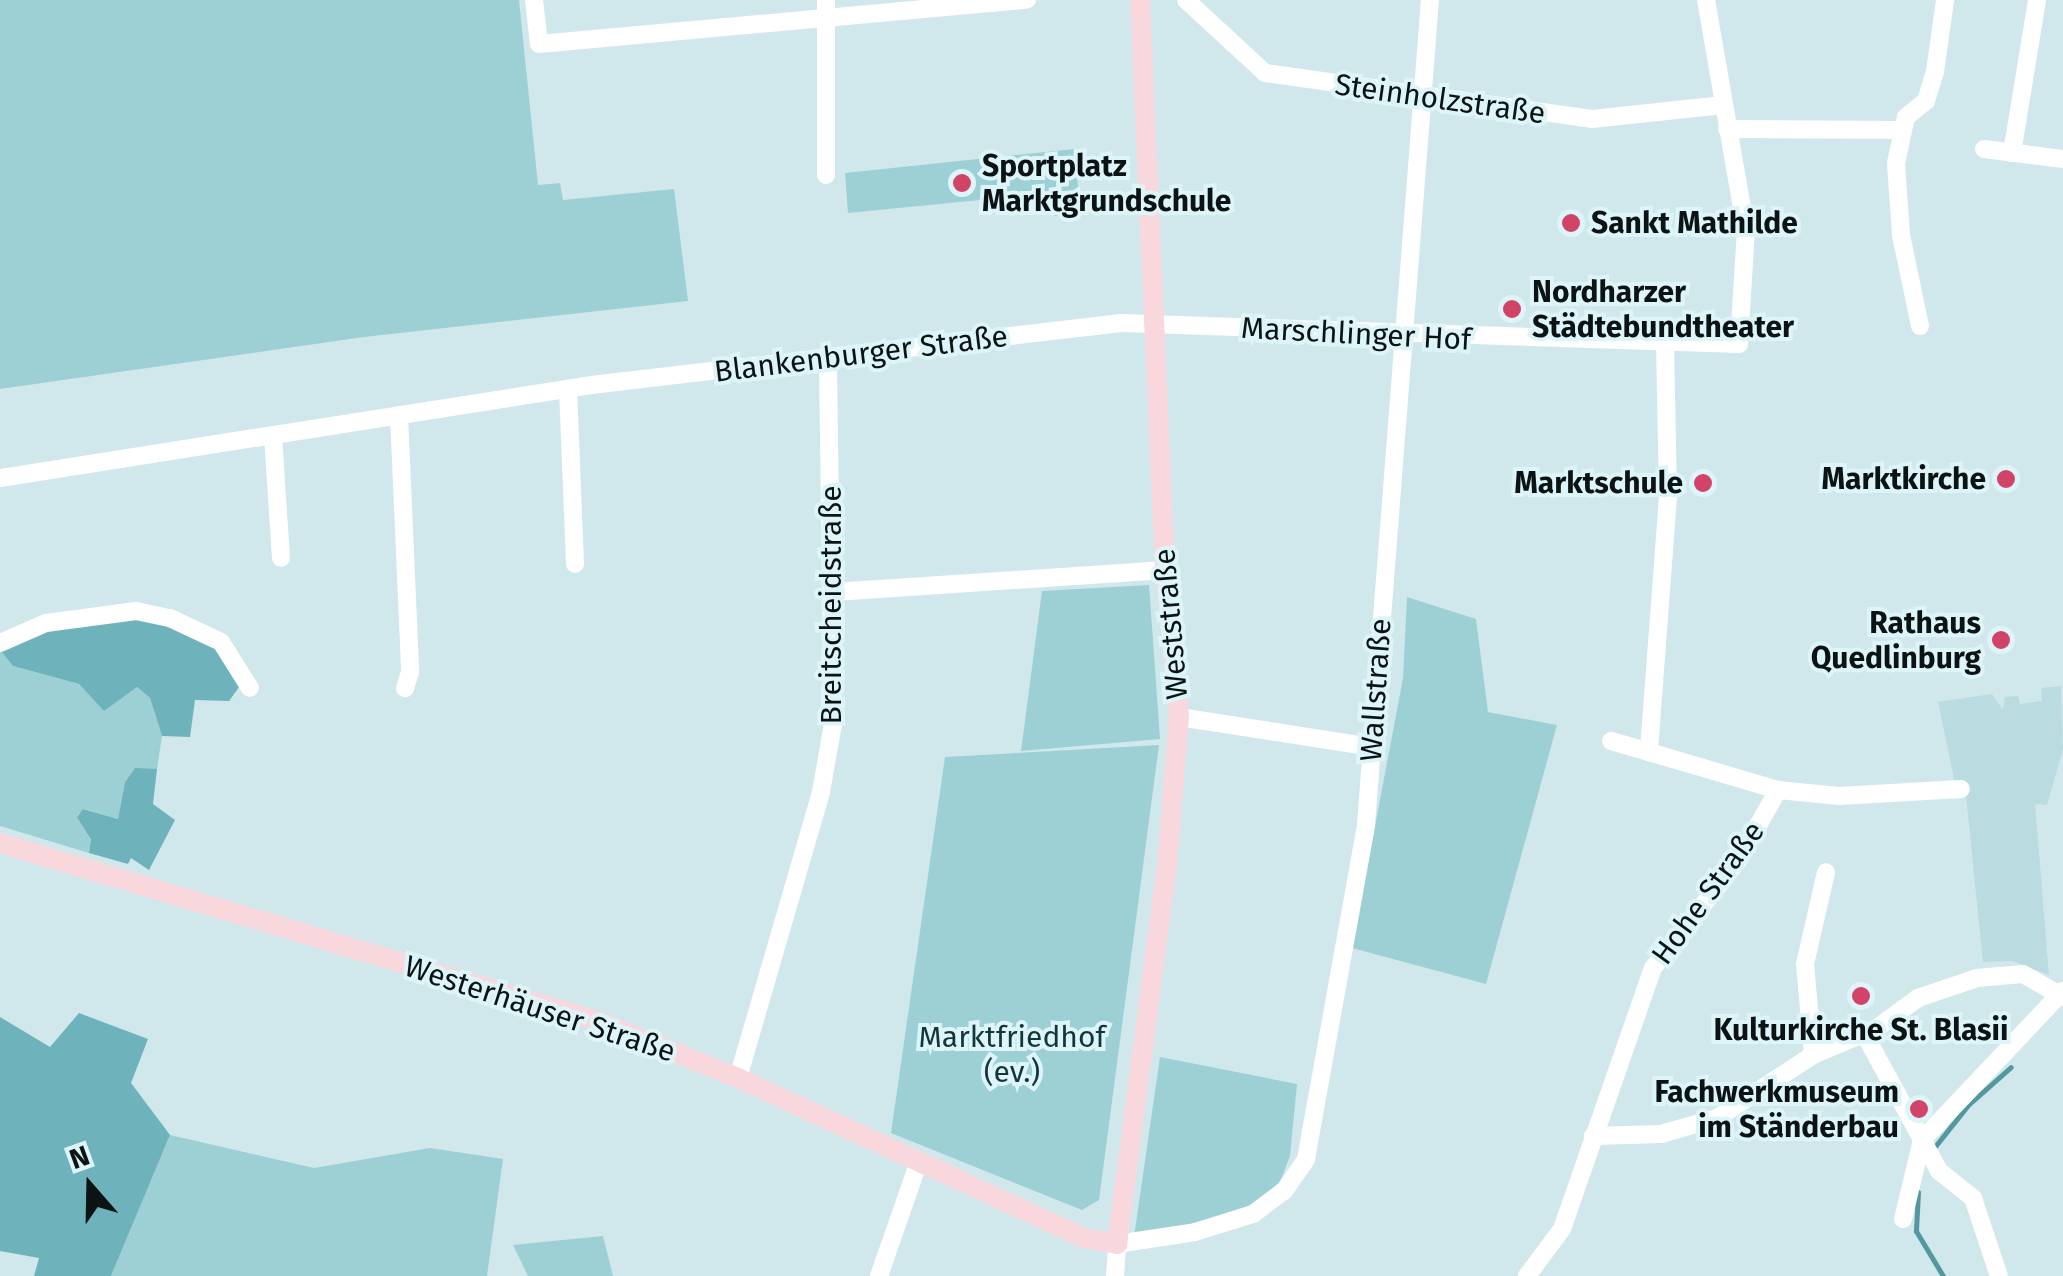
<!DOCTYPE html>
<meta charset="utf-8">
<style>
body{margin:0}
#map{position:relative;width:2063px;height:1276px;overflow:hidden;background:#d0e8eb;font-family:"Fira Sans",sans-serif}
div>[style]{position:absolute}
.built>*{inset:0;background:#badce0}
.green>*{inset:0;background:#9dd0d5}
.forest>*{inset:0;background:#6eb3bb}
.stream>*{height:5px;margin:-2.5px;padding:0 2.5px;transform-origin:2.5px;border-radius:2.5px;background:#5398a0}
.minor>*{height:18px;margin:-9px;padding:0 9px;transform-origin:9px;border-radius:9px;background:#fff}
.major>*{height:20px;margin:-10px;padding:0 10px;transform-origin:10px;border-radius:10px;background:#f8d8dc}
.dots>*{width:28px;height:28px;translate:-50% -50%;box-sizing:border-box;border:5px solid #ddf5f8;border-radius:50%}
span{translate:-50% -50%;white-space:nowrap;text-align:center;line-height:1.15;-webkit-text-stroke:8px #ddf5f8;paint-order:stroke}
.street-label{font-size:30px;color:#0b1314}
.poi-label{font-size:30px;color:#0b1314;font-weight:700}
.left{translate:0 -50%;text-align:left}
.right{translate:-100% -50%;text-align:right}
.park-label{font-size:30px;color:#13363a}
.north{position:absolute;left:40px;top:1136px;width:100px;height:100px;-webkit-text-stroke:8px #ddf5f8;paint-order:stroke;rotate:340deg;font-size:28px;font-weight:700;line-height:40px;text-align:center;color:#0b1314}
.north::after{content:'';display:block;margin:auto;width:35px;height:45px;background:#0b1314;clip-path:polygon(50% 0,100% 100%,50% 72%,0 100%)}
</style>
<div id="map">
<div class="built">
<i style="clip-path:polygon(2061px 686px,2063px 749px,2047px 805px,2035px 804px,2049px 975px,2012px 961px,1983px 962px,1966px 796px,1954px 779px,1938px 702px,1992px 694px,2003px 710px,2005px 697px,2018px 696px,2020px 704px,2042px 701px,2041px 688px)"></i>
</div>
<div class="green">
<i style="clip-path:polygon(0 0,519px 0,538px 185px,560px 183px,563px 200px,674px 189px,688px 301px,364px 337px,0 389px)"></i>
<i style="clip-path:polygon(1074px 149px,1081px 215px,1055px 216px,1050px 193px,848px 213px,845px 173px)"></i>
<i style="clip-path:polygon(1149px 585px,1160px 739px,1021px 751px,1042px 591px)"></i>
<i style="clip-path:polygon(1407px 597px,1476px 619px,1488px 712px,1557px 725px,1486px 984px,1352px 948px,1403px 678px)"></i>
<i style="clip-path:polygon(0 650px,13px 666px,79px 684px,104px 710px,137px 687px,150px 698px,162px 736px,157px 769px,134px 769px,125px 782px,118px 819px,84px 809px,77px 816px,91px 841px,89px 853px,0 826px)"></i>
<i style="clip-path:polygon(1159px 745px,1099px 1200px,1082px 1210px,891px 1133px,945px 757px)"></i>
<i style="clip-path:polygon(1160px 1057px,1297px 1084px,1290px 1156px,1278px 1187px,1246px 1210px,1195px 1228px,1134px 1237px)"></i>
<i style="clip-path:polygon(170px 1135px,314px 1168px,430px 1148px,503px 1159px,487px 1276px,111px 1276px)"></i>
<i style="clip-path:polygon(603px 1236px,613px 1276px,528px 1276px,513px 1245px)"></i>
</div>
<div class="forest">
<i style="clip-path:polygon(135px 619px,165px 624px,216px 648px,242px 683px,229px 701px,195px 700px,190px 737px,162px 736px,150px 698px,137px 687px,104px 711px,79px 684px,13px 666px,0 650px,49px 630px)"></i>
<i style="clip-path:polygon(135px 768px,157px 769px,153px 804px,175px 820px,149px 870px,131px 858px,128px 864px,89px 853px,91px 840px,77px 817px,83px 809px,118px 819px,125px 782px)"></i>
<i style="clip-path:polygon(79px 1013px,148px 1039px,131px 1083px,170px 1135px,111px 1276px,34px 1276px,39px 1258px,0 1251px,0 1017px,50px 1047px)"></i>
</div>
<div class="stream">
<i style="left:1933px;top:1149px;width:56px;rotate:-51.5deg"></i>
<i style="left:1968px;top:1105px;width:57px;rotate:-41.5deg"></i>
<i style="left:1918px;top:1192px;width:39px;rotate:93deg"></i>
<i style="left:1916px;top:1231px;width:52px;rotate:59deg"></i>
</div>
<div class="minor">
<i style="left:534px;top:0;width:44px;rotate:83.5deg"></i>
<i style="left:539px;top:44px;width:490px;rotate:-5.2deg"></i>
<i style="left:826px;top:0;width:175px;rotate:90deg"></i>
<i style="left:1186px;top:0;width:108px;rotate:42.7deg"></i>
<i style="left:1265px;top:73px;width:330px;rotate:8deg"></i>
<i style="left:1592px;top:119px;width:132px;rotate:-6.1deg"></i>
<i style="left:1727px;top:129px;width:175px;rotate:0.3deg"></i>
<i style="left:1984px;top:149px;width:80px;rotate:7.2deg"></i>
<i style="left:2012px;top:153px;width:155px;rotate:-80.7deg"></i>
<i style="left:1920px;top:326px;width:93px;rotate:-101.8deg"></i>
<i style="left:1901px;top:235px;width:72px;rotate:-94deg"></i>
<i style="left:1896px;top:163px;width:47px;rotate:-77.7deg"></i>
<i style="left:1906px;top:117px;width:26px;rotate:-39deg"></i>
<i style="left:1926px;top:101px;width:30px;rotate:-73deg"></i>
<i style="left:1935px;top:72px;width:73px;rotate:-82.1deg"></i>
<i style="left:1665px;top:342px;width:155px;rotate:88.9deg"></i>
<i style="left:1668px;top:497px;width:256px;rotate:94.3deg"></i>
<i style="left:1649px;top:752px;width:134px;rotate:16.4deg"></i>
<i style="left:568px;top:389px;width:175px;rotate:87.7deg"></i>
<i style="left:399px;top:415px;width:257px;rotate:87.5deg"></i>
<i style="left:410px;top:672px;width:17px;rotate:107deg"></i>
<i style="left:273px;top:435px;width:123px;rotate:86.3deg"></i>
<i style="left:0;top:478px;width:598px;rotate:-8.94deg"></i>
<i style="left:591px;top:385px;width:534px;rotate:-6.67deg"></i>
<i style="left:1121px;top:323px;width:618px;rotate:1.95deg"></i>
<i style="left:1739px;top:344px;width:113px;rotate:-86.5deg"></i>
<i style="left:1746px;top:231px;width:234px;rotate:-99.8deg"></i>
<i style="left:834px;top:592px;width:332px;rotate:-3.8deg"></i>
<i style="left:0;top:643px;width:50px;rotate:-23.5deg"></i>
<i style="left:46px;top:623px;width:91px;rotate:-7.6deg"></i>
<i style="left:136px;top:611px;width:35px;rotate:12deg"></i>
<i style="left:170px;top:618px;width:56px;rotate:25.2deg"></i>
<i style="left:221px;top:642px;width:54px;rotate:57.8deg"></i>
<i style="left:1179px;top:717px;width:195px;rotate:8.8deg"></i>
<i style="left:1611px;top:741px;width:40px;rotate:16deg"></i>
<i style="left:1865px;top:1035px;width:155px;rotate:61.4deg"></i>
<i style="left:1939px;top:1171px;width:43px;rotate:38.5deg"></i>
<i style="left:1973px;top:1198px;width:82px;rotate:71.6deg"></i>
<i style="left:1813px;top:1055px;width:91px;rotate:-95deg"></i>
<i style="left:1805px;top:964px;width:94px;rotate:-77.1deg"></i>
<i style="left:738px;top:1078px;width:298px;rotate:-73.8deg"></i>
<i style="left:821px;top:792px;width:69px;rotate:-80deg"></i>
<i style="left:833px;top:724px;width:365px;rotate:-90.8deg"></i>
<i style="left:1593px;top:1136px;width:68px;rotate:-1.7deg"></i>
<i style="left:1661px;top:1134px;width:58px;rotate:-15.9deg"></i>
<i style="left:1717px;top:1118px;width:115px;rotate:-33.3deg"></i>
<i style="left:1813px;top:1055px;width:69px;rotate:-22.9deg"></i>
<i style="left:1877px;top:1028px;width:51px;rotate:-36.2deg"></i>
<i style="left:1918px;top:998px;width:62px;rotate:-18.7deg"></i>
<i style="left:1977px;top:978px;width:46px;rotate:-5deg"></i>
<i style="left:2023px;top:974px;width:46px;rotate:29.9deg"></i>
<i style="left:1903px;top:1219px;width:81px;rotate:-76.5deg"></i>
<i style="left:1922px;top:1140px;width:205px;rotate:-46.6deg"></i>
<i style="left:879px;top:1276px;width:119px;rotate:-70.8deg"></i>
<i style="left:1115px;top:1276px;width:32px;rotate:-86deg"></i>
<i style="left:1117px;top:1244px;width:79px;rotate:-8.7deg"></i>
<i style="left:1195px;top:1232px;width:61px;rotate:-17.2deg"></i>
<i style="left:1253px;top:1214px;width:39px;rotate:-37deg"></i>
<i style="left:1284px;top:1191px;width:39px;rotate:-55deg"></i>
<i style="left:1306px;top:1159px;width:340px;rotate:-79.8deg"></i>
<i style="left:1366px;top:824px;width:826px;rotate:-85.56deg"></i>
<i style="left:1527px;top:1276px;width:59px;rotate:-53.3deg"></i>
<i style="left:1562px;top:1229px;width:276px;rotate:-70.8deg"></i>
<i style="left:1653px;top:968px;width:139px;rotate:-51.7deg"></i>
<i style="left:1739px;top:859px;width:79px;rotate:-60.5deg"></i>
<i style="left:1778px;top:790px;width:61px;rotate:5.6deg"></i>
<i style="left:1839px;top:796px;width:122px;rotate:-3.3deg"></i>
</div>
<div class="major">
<i style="left:0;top:843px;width:623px;rotate:16.6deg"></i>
<i style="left:597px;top:1021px;width:152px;rotate:22deg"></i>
<i style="left:738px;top:1078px;width:381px;rotate:24.8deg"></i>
<i style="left:1084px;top:1238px;width:34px;rotate:10deg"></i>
<i style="left:1117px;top:1244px;width:382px;rotate:-82.5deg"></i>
<i style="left:1167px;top:865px;width:148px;rotate:-85.4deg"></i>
<i style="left:1179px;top:717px;width:148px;rotate:-95.4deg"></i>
<i style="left:1165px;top:570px;width:571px;rotate:-92.51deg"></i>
</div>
<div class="dots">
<i style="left:962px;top:183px;background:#d24368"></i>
<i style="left:1571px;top:223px;background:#d24368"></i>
<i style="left:1512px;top:309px;background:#d24368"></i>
<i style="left:2006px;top:479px;background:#d24368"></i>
<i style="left:1703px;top:483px;background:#d24368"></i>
<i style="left:2001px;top:640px;background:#d24368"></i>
<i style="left:1861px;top:996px;background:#d24368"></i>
<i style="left:1919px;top:1109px;background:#d24368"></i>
</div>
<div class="street-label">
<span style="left:1440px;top:99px;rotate:8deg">Steinholzstraße</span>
<span style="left:1356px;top:334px;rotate:3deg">Marschlinger Hof</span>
<span style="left:861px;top:354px;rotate:-7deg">Blankenburger Straße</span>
<span style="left:831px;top:605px;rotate:-90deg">Breitscheidstraße</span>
<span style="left:1171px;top:624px;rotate:-95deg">Weststraße</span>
<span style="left:1376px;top:690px;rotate:-86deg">Wallstraße</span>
<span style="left:1708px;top:893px;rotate:-54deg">Hohe Straße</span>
<span style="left:540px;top:1009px;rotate:18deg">Westerhäuser Straße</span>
</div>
<div class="poi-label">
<span class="left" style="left:982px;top:183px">Sportplatz<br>Marktgrundschule</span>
<span class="left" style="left:1591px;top:223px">Sankt Mathilde</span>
<span class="left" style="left:1532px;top:309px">Nordharzer<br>Städtebundtheater</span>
<span class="right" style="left:1986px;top:479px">Marktkirche</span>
<span class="right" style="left:1683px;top:483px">Marktschule</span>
<span class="right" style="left:1981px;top:640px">Rathaus<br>Quedlinburg</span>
<span style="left:1861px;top:1030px">Kulturkirche St. Blasii</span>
<span class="right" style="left:1899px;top:1109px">Fachwerkmuseum<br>im Ständerbau</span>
</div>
<div class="park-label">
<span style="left:1012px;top:1054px">Marktfriedhof<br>(ev.)</span>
</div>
<div class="north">N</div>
</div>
